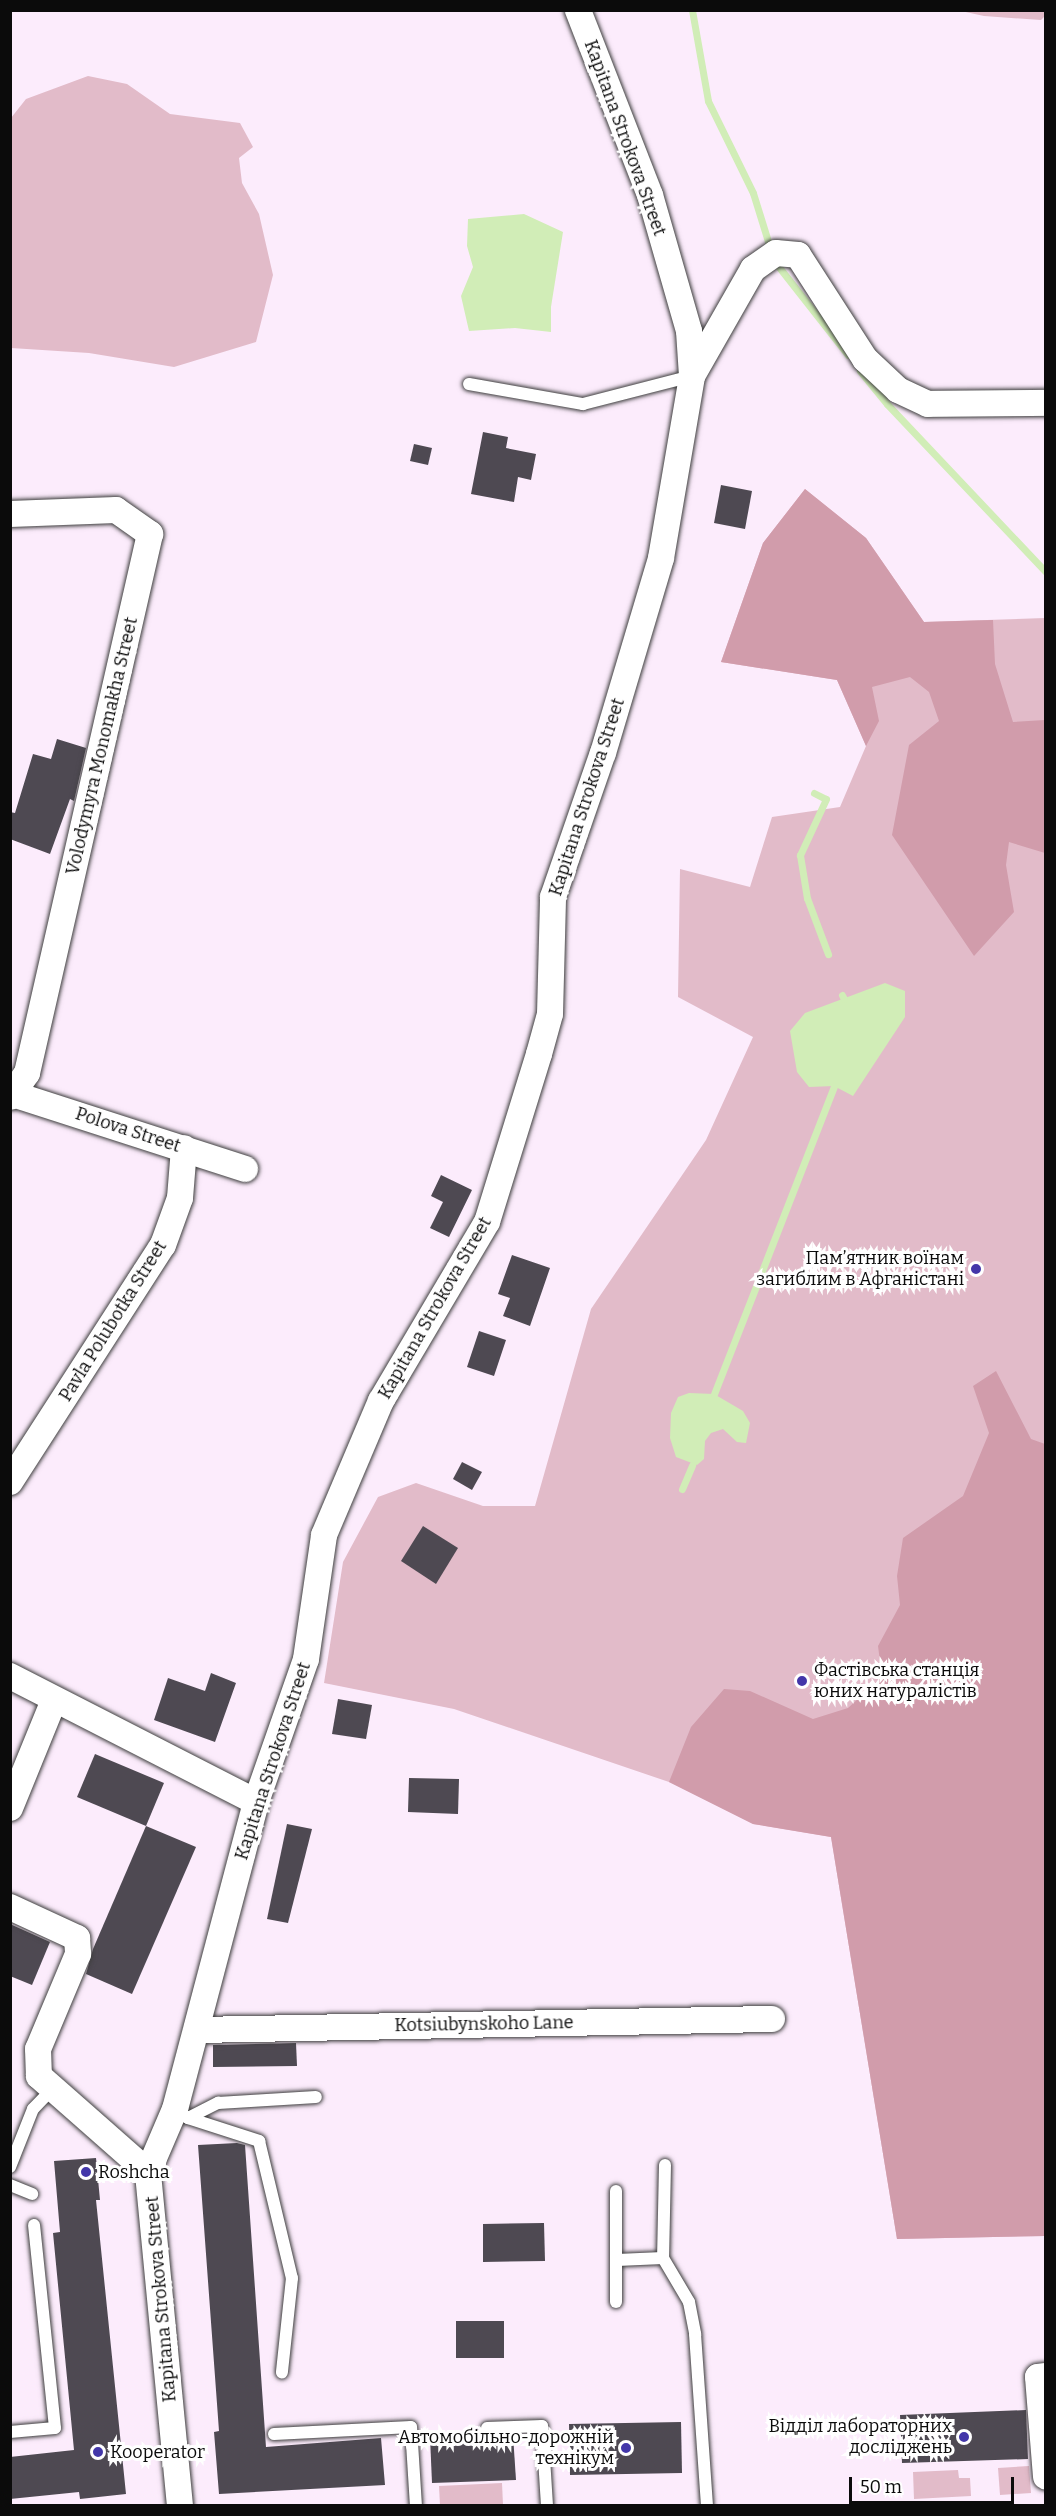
<!DOCTYPE html>
<meta charset="utf-8">
<style>
body{margin:0}
#map{position:relative;width:1056px;height:2516px;overflow:hidden;background:#fcecfc;font-family:Bitter,serif}
div>[style]{position:absolute}
.green>*{inset:0;background:#e2bbc9}
.forest>*{inset:0;background:#d19cab}
.water>*{inset:0;background:#d1edb7}
.stream>*{height:7px;margin:-3.5px;padding:0 3.5px;transform-origin:3.5px;border-radius:3.5px;background:#d1edb7}
.building>*{inset:0;background:#4e4952}
.roads{filter:drop-shadow(0 0 2px #3e3e3e) drop-shadow(0 0 2px #3e3e3e)}
.lane>*{height:12px;margin:-6px;padding:0 6px;transform-origin:6px;border-radius:6px;background:#fff}
.street>*{height:26px;margin:-13px;padding:0 13px;transform-origin:13px;border-radius:13px;background:#fff}
.dots>*{width:16px;height:16px;translate:-50% -50%;box-sizing:border-box;border:3px solid #fff;border-radius:50%}
span{translate:-50% -50%;white-space:nowrap;text-align:center;line-height:1.15;-webkit-text-stroke:6px #fff;paint-order:stroke}
.street-label{font-size:18px;color:#0b0b0b}
.poi-label{font-size:18px;color:#0b0b0b}
.right{translate:-100% -50%;text-align:right}
.left{translate:0 -50%;text-align:left}
.frame{position:absolute;inset:0;border:12px solid #0b0b0b;pointer-events:none}
.scale{position:absolute;left:849px;top:2477px;width:165px;height:27px;box-sizing:border-box;border:3px solid #0b0b0b;border-top:0;padding-left:8px;font-size:18px;line-height:21px;white-space:nowrap;color:#0b0b0b;-webkit-text-stroke:4px #fff;paint-order:stroke}
</style>
<div id="map">
<div class="green">
<i style="clip-path:polygon(961px 11px,1045px 11px,1045px 16px,1041px 20px,984px 16px)"></i>
<i style="clip-path:polygon(88px 76px,127px 84px,170px 114px,240px 123px,253px 147px,239px 158px,242px 183px,259px 214px,273px 275px,256px 342px,174px 367px,89px 353px,11px 348px,11px 118px,26px 99px)"></i>
<i style="clip-path:polygon(805px 489px,866px 538px,924px 622px,1045px 618px,1045px 2236px,897px 2239px,831px 1837px,753px 1824px,669px 1782px,454px 1709px,324px 1683px,343px 1562px,378px 1497px,416px 1483px,483px 1506px,535px 1506px,591px 1309px,706px 1140px,753px 1037px,678px 997px,680px 869px,750px 887px,772px 817px,840px 807px,866px 746px,837px 680px,721px 662px,763px 543px)"></i>
<i style="clip-path:polygon(1029px 2466px,1031px 2493px,1000px 2495px,998px 2468px)"></i>
<i style="clip-path:polygon(958px 2470px,959px 2478px,970px 2478px,971px 2496px,914px 2499px,913px 2472px)"></i>
<i style="clip-path:polygon(502px 2483px,503px 2505px,440px 2505px,439px 2486px)"></i>
</div>
<div class="forest">
<i style="clip-path:polygon(805px 489px,866px 538px,924px 622px,993px 620px,995px 664px,1013px 722px,1045px 720px,1045px 853px,1009px 842px,1006px 865px,1014px 912px,974px 956px,892px 835px,909px 745px,939px 721px,929px 692px,910px 677px,872px 687px,879px 721px,866px 746px,837px 680px,721px 662px,763px 543px)"></i>
<i style="clip-path:polygon(996px 1371px,1031px 1439px,1045px 1444px,1045px 2236px,897px 2239px,831px 1837px,753px 1824px,669px 1782px,691px 1727px,724px 1689px,750px 1691px,813px 1719px,848px 1708px,882px 1677px,878px 1646px,900px 1605px,897px 1576px,903px 1538px,963px 1496px,989px 1433px,973px 1386px)"></i>
</div>
<div class="water">
<i style="clip-path:polygon(524px 214px,563px 232px,551px 307px,551px 332px,515px 328px,469px 331px,461px 296px,473px 267px,467px 246px,468px 219px)"></i>
<i style="clip-path:polygon(885px 983px,905px 991px,905px 1017px,853px 1096px,834px 1086px,809px 1087px,797px 1072px,790px 1031px,805px 1013px)"></i>
<i style="clip-path:polygon(689px 1393px,714px 1394px,743px 1411px,750px 1423px,746px 1443px,737px 1442px,723px 1429px,711px 1433px,705px 1441px,704px 1459px,697px 1465px,676px 1457px,670px 1438px,671px 1413px,678px 1397px)"></i>
</div>
<div class="stream">
<i style="left:692px;top:10px;width:92px;rotate:80deg"></i>
<i style="left:708px;top:101px;width:102px;rotate:63.9deg"></i>
<i style="left:753px;top:193px;width:58px;rotate:72.8deg"></i>
<i style="left:775px;top:262px;width:118px;rotate:51.9deg"></i>
<i style="left:860px;top:371px;width:43px;rotate:50.7deg"></i>
<i style="left:887px;top:404px;width:231px;rotate:46.6deg"></i>
<i style="left:814px;top:793px;width:13px;rotate:27deg"></i>
<i style="left:826px;top:799px;width:62px;rotate:114.9deg"></i>
<i style="left:800px;top:855px;width:44px;rotate:80.8deg"></i>
<i style="left:807px;top:898px;width:60px;rotate:69.4deg"></i>
<i style="left:842px;top:995px;width:4px;rotate:63deg"></i>
<i style="left:714px;top:1394px;width:331px;rotate:-68.7deg"></i>
<i style="left:682px;top:1489px;width:26px;rotate:-67deg"></i>
</div>
<div class="building">
<i style="clip-path:polygon(483px 432px,508px 437px,506px 448px,536px 454px,531px 480px,518px 477px,514px 502px,471px 494px)"></i>
<i style="clip-path:polygon(414px 444px,432px 448px,428px 465px,410px 461px)"></i>
<i style="clip-path:polygon(721px 485px,752px 491px,745px 529px,714px 523px)"></i>
<i style="clip-path:polygon(57px 739px,86px 748px,74px 801px,70px 799px,50px 854px,10px 839px,10px 812px,15px 813px,33px 754px,51px 759px)"></i>
<i style="clip-path:polygon(441px 1175px,472px 1190px,449px 1237px,430px 1228px,443px 1202px,431px 1196px)"></i>
<i style="clip-path:polygon(512px 1255px,550px 1268px,530px 1326px,503px 1316px,510px 1298px,498px 1294px)"></i>
<i style="clip-path:polygon(479px 1331px,506px 1340px,494px 1376px,467px 1367px)"></i>
<i style="clip-path:polygon(462px 1462px,482px 1472px,472px 1490px,453px 1479px)"></i>
<i style="clip-path:polygon(423px 1526px,458px 1548px,436px 1584px,401px 1561px)"></i>
<i style="clip-path:polygon(211px 1673px,236px 1683px,215px 1742px,154px 1720px,168px 1678px,205px 1691px)"></i>
<i style="clip-path:polygon(338px 1699px,372px 1705px,366px 1739px,332px 1734px)"></i>
<i style="clip-path:polygon(95px 1754px,164px 1783px,146px 1826px,77px 1797px)"></i>
<i style="clip-path:polygon(409px 1778px,459px 1779px,458px 1814px,408px 1812px)"></i>
<i style="clip-path:polygon(287px 1824px,312px 1829px,288px 1923px,267px 1919px)"></i>
<i style="clip-path:polygon(146px 1826px,196px 1847px,132px 1994px,86px 1974px,93px 1949px)"></i>
<i style="clip-path:polygon(10px 1924px,50px 1942px,32px 1985px,10px 1976px)"></i>
<i style="clip-path:polygon(296px 2043px,297px 2066px,213px 2067px,213px 2045px)"></i>
<i style="clip-path:polygon(237px 2143px,245px 2145px,266px 2447px,381px 2438px,385px 2485px,219px 2494px,214px 2432px,219px 2431px,198px 2145px)"></i>
<i style="clip-path:polygon(96px 2158px,100px 2200px,96px 2200px,126px 2494px,80px 2499px,79px 2492px,10px 2499px,10px 2457px,74px 2450px,53px 2233px,60px 2232px,54px 2161px)"></i>
<i style="clip-path:polygon(544px 2223px,545px 2261px,483px 2262px,483px 2224px)"></i>
<i style="clip-path:polygon(456px 2321px,504px 2321px,504px 2358px,456px 2358px)"></i>
<i style="clip-path:polygon(1026px 2410px,1028px 2459px,902px 2463px,900px 2415px)"></i>
<i style="clip-path:polygon(681px 2422px,682px 2473px,570px 2475px,569px 2424px)"></i>
<i style="clip-path:polygon(513px 2435px,516px 2480px,432px 2483px,430px 2437px)"></i>
</div>
<div class="roads">
<div class="lane">
<i style="left:469px;top:384px;width:116px;rotate:10deg"></i>
<i style="left:583px;top:404px;width:113px;rotate:-14.4deg"></i>
<i style="left:175px;top:2109px;width:16px;rotate:35deg"></i>
<i style="left:188px;top:2118px;width:75px;rotate:17.9deg"></i>
<i style="left:259px;top:2141px;width:141px;rotate:76.5deg"></i>
<i style="left:292px;top:2278px;width:95px;rotate:96.1deg"></i>
<i style="left:188px;top:2118px;width:34px;rotate:-27deg"></i>
<i style="left:218px;top:2103px;width:98px;rotate:-3.5deg"></i>
<i style="left:665px;top:2165px;width:93px;rotate:91.2deg"></i>
<i style="left:663px;top:2258px;width:51px;rotate:59.4deg"></i>
<i style="left:689px;top:2302px;width:33px;rotate:79deg"></i>
<i style="left:695px;top:2334px;width:172px;rotate:86deg"></i>
<i style="left:10px;top:2167px;width:62px;rotate:-68.4deg"></i>
<i style="left:33px;top:2109px;width:29px;rotate:-46deg"></i>
<i style="left:10px;top:2185px;width:24px;rotate:22deg"></i>
<i style="left:616px;top:2191px;width:111px;rotate:90deg"></i>
<i style="left:617px;top:2260px;width:46px;rotate:-2.5deg"></i>
<i style="left:487px;top:2428px;width:55px;rotate:-2.1deg"></i>
<i style="left:542px;top:2426px;width:80px;rotate:86.4deg"></i>
<i style="left:10px;top:2432px;width:45px;rotate:-5.1deg"></i>
<i style="left:55px;top:2428px;width:204px;rotate:-95.9deg"></i>
<i style="left:274px;top:2434px;width:137px;rotate:-2.9deg"></i>
<i style="left:411px;top:2427px;width:79px;rotate:86.4deg"></i>
</div>
<div class="street">
<i style="left:692px;top:376px;width:123px;rotate:-60.3deg"></i>
<i style="left:753px;top:269px;width:28px;rotate:-35deg"></i>
<i style="left:776px;top:253px;width:22px;rotate:5deg"></i>
<i style="left:798px;top:255px;width:124px;rotate:57.2deg"></i>
<i style="left:865px;top:359px;width:45px;rotate:43.2deg"></i>
<i style="left:898px;top:390px;width:33px;rotate:25deg"></i>
<i style="left:928px;top:404px;width:118px;rotate:-0.5deg"></i>
<i style="left:10px;top:514px;width:106px;rotate:-2.2deg"></i>
<i style="left:116px;top:510px;width:42px;rotate:35.2deg"></i>
<i style="left:150px;top:534px;width:553px;rotate:102.85deg"></i>
<i style="left:27px;top:1073px;width:29px;rotate:125deg"></i>
<i style="left:10px;top:1093px;width:247px;rotate:17.9deg"></i>
<i style="left:10px;top:1482px;width:282px;rotate:-57.2deg"></i>
<i style="left:163px;top:1245px;width:50px;rotate:-70.1deg"></i>
<i style="left:180px;top:1198px;width:50px;rotate:-85.4deg"></i>
<i style="left:10px;top:1676px;width:276px;rotate:27.1deg"></i>
<i style="left:10px;top:1808px;width:117px;rotate:-67.8deg"></i>
<i style="left:10px;top:1907px;width:74px;rotate:24.8deg"></i>
<i style="left:77px;top:1938px;width:16px;rotate:86deg"></i>
<i style="left:78px;top:1954px;width:103px;rotate:112.8deg"></i>
<i style="left:38px;top:2049px;width:27px;rotate:88deg"></i>
<i style="left:39px;top:2076px;width:145px;rotate:41.4deg"></i>
<i style="left:197px;top:2030px;width:575px;rotate:-1.1deg"></i>
<i style="left:1046px;top:2376px;width:8px;rotate:173deg"></i>
<i style="left:1038px;top:2377px;width:100px;rotate:85.4deg"></i>
<i style="left:180px;top:2506px;width:336px;rotate:-95.5deg"></i>
<i style="left:148px;top:2172px;width:69px;rotate:-66.8deg"></i>
<i style="left:175px;top:2109px;width:318px;rotate:-75.2deg"></i>
<i style="left:256px;top:1802px;width:151px;rotate:-70.7deg"></i>
<i style="left:306px;top:1659px;width:125px;rotate:-81.7deg"></i>
<i style="left:324px;top:1535px;width:146px;rotate:-67deg"></i>
<i style="left:381px;top:1401px;width:208px;rotate:-59.4deg"></i>
<i style="left:487px;top:1222px;width:176px;rotate:-72.8deg"></i>
<i style="left:539px;top:1054px;width:41px;rotate:-74.6deg"></i>
<i style="left:550px;top:1014px;width:117px;rotate:-88.5deg"></i>
<i style="left:553px;top:897px;width:152px;rotate:-70.9deg"></i>
<i style="left:603px;top:753px;width:203px;rotate:-73.4deg"></i>
<i style="left:661px;top:558px;width:185px;rotate:-80.3deg"></i>
<i style="left:692px;top:376px;width:45px;rotate:-93.8deg"></i>
<i style="left:689px;top:331px;width:141px;rotate:-106deg"></i>
<i style="left:650px;top:195px;width:199px;rotate:-111.3deg"></i>
</div>
</div>
<div class="dots">
<i style="left:976px;top:1269px;background:#4336a9"></i>
<i style="left:802px;top:1681px;background:#4336a9"></i>
<i style="left:86px;top:2172px;background:#4336a9"></i>
<i style="left:964px;top:2437px;background:#4336a9"></i>
<i style="left:626px;top:2448px;background:#4336a9"></i>
<i style="left:98px;top:2452px;background:#4336a9"></i>
</div>
<div class="street-label">
<span style="left:625px;top:138px;rotate:70deg">Kapitana Strokova Street</span>
<span style="left:102px;top:746px;rotate:-77deg">Volodymyra Monomakha Street</span>
<span style="left:587px;top:797px;rotate:-72deg">Kapitana Strokova Street</span>
<span style="left:128px;top:1130px;rotate:18deg">Polova Street</span>
<span style="left:435px;top:1308px;rotate:-60deg">Kapitana Strokova Street</span>
<span style="left:113px;top:1321px;rotate:-58deg">Pavla Polubotka Street</span>
<span style="left:273px;top:1761px;rotate:-72deg">Kapitana Strokova Street</span>
<span style="left:484px;top:2024px;rotate:-1deg">Kotsiubynskoho Lane</span>
<span style="left:161px;top:2299px;rotate:-95deg">Kapitana Strokova Street</span>
</div>
<div class="poi-label">
<span class="right" style="left:964px;top:1269px">Пам’ятник воїнам<br>загиблим в Афганістані</span>
<span class="left" style="left:814px;top:1681px">Фастівська станція<br>юних натуралістів</span>
<span class="left" style="left:98px;top:2172px">Roshcha</span>
<span class="right" style="left:952px;top:2437px">Відділ лабораторних<br>досліджень</span>
<span class="right" style="left:614px;top:2448px">Автомобільно-дорожній<br>технікум</span>
<span class="left" style="left:110px;top:2452px">Kooperator</span>
</div>
<div class="frame"></div>
<div class="scale">50 m</div>
</div>
